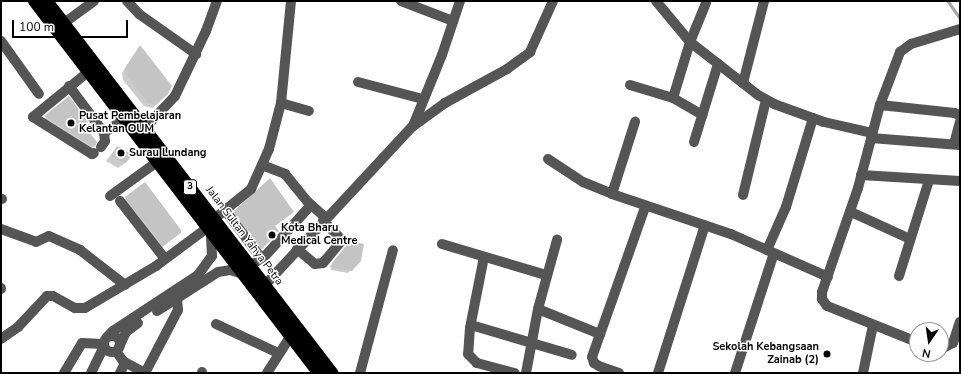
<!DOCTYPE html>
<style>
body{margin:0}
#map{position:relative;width:961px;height:374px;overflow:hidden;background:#fff;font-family:"Nunito Sans",sans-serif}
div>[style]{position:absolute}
.shadow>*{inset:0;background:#0003}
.stream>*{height:2.5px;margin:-1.25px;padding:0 1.25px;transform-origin:1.25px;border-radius:1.25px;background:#a3a3a3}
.building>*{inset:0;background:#c4c4c4}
.minor>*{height:10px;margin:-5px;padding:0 5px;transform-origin:5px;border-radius:5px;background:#555}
.minor>.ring{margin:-5px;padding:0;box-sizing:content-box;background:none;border:10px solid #555;border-radius:50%}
.highway>*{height:12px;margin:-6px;padding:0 6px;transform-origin:6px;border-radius:6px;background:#000}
.dots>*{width:11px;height:11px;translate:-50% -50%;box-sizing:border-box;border:2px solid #fff;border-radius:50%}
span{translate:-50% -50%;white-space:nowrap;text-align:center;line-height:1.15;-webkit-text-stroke:3px #fff;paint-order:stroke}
.shield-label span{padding:1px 3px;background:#fff;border:1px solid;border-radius:3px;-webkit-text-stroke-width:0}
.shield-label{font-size:10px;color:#000;font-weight:700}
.poi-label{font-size:11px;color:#000;font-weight:700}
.left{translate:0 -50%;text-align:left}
.right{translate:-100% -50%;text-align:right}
.street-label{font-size:11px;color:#000}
.frame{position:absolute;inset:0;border:2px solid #000;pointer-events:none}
.north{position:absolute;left:909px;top:322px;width:40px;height:40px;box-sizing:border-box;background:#fff;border:1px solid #999;border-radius:50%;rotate:193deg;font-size:11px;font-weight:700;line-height:16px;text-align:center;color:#000}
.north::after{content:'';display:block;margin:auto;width:14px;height:18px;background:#000;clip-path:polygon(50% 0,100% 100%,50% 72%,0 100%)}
.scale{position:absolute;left:12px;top:20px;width:116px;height:18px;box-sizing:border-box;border:2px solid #000;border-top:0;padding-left:5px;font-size:12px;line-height:14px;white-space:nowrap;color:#000;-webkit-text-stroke:3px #fff;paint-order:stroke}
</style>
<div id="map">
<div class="shadow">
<i style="clip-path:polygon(140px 46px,171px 86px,153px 108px,144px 106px,123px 80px,122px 73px)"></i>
<i style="clip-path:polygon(68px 98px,94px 146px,86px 154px,38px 124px)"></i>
<i style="clip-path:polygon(117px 147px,127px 162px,118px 168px,106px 161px)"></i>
<i style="clip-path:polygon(270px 179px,293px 212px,274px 226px,278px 231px,259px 252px,231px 215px)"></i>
<i style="clip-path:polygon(126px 198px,180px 232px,158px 251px,121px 203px)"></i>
<i style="clip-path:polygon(347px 245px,360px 260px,348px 273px,331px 270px,330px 266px)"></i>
</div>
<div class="stream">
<i style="left:948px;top:1px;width:21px;rotate:55deg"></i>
</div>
<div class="building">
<i style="clip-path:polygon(140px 45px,172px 86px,168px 94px,156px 105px,148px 103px,127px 76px,125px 68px)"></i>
<i style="clip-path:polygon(69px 96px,93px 129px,89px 132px,97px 142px,95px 147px,44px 116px)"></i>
<i style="clip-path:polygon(117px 146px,132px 154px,127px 162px,123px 163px,111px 156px)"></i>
<i style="clip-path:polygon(270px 178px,294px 212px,275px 226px,279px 231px,262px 249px,234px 211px)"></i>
<i style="clip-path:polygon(145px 182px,181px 230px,181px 233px,163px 246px,125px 197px)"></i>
<i style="clip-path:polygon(350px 241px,364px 244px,361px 261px,352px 271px,333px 268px,332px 263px)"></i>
</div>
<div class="minor">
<i style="left:127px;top:1px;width:18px;rotate:47deg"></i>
<i style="left:139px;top:14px;width:70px;rotate:35.1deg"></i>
<i style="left:401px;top:1px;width:56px;rotate:21deg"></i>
<i style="left:656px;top:1px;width:53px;rotate:50.3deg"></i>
<i style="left:690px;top:42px;width:86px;rotate:37.9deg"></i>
<i style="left:758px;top:95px;width:18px;rotate:29deg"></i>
<i style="left:774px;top:104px;width:53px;rotate:19.8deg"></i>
<i style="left:824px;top:122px;width:49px;rotate:12.9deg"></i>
<i style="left:64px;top:23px;width:37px;rotate:-36deg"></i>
<i style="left:1px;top:41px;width:65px;rotate:54.4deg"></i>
<i style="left:88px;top:72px;width:71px;rotate:140.7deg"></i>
<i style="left:33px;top:117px;width:70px;rotate:32.1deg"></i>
<i style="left:92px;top:154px;width:2px;rotate:-27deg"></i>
<i style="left:358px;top:82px;width:67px;rotate:14.7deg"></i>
<i style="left:743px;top:83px;width:85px;rotate:-75.6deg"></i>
<i style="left:630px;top:85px;width:45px;rotate:16.8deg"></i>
<i style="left:673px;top:98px;width:34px;rotate:30deg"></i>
<i style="left:69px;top:86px;width:59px;rotate:53.3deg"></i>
<i style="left:673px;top:98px;width:59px;rotate:-73.1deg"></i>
<i style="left:690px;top:42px;width:42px;rotate:-67.7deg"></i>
<i style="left:281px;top:103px;width:29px;rotate:16deg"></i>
<i style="left:880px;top:105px;width:75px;rotate:6.1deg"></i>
<i style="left:955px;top:113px;width:6px;rotate:31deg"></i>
<i style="left:413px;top:126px;width:77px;rotate:-67.8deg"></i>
<i style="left:442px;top:55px;width:57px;rotate:-71.6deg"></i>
<i style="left:145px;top:128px;width:44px;rotate:-46.8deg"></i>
<i style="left:175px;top:96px;width:72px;rotate:-64.5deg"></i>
<i style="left:206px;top:31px;width:32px;rotate:-70deg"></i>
<i style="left:871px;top:138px;width:89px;rotate:4.5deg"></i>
<i style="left:694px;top:142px;width:82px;rotate:-72.9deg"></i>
<i style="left:954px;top:144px;width:23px;rotate:-75deg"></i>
<i style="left:101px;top:147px;width:7px;rotate:-56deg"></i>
<i style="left:105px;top:141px;width:8px;rotate:-97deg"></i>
<i style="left:104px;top:133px;width:24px;rotate:-35deg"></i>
<i style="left:548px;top:159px;width:42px;rotate:33.3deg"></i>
<i style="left:583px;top:182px;width:31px;rotate:22deg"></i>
<i style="left:612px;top:194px;width:126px;rotate:18.6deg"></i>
<i style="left:731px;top:234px;width:106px;rotate:23.9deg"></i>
<i style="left:262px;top:165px;width:25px;rotate:21deg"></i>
<i style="left:285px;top:174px;width:36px;rotate:51deg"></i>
<i style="left:308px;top:202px;width:24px;rotate:42deg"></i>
<i style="left:861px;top:175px;width:99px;rotate:3.5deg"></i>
<i style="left:612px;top:194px;width:76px;rotate:-72.3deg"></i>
<i style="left:743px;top:195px;width:98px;rotate:-76.4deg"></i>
<i style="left:110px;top:196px;width:58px;rotate:-35.9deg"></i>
<i style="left:1px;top:199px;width:1px"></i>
<i style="left:120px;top:201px;width:73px;rotate:52.2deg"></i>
<i style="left:225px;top:210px;width:60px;rotate:53.1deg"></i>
<i style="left:851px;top:212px;width:65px;rotate:24.6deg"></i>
<i style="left:214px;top:219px;width:48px;rotate:-39deg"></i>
<i style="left:251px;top:189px;width:44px;rotate:-65.8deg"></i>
<i style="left:269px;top:149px;width:48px;rotate:-75.4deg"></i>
<i style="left:281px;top:103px;width:102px;rotate:-84.4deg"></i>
<i style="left:1px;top:229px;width:37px;rotate:20deg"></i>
<i style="left:36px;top:242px;width:14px;rotate:-25deg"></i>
<i style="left:49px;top:236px;width:34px;rotate:24deg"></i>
<i style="left:80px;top:250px;width:57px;rotate:37.9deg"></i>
<i style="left:442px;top:244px;width:109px;rotate:16.6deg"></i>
<i style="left:297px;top:249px;width:23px;rotate:40deg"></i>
<i style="left:315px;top:264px;width:8px;rotate:-7deg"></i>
<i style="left:323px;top:263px;width:30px;rotate:-50deg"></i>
<i style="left:342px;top:240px;width:27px;rotate:-135deg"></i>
<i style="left:767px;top:250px;width:47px;rotate:-66.2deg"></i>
<i style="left:786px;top:207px;width:93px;rotate:-73.1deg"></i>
<i style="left:484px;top:257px;width:72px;rotate:101.2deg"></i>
<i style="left:470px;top:328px;width:26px;rotate:94deg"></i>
<i style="left:468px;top:354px;width:13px;rotate:45deg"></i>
<i style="left:477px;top:363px;width:39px;rotate:15deg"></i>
<i style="left:250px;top:266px;width:19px;rotate:-35deg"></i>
<i style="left:266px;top:255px;width:67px;rotate:-48deg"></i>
<i style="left:899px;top:276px;width:101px;rotate:-72.6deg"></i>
<i style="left:265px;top:285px;width:216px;rotate:-47.1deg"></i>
<i style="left:412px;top:127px;width:41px;rotate:-36deg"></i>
<i style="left:445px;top:103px;width:71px;rotate:-28.7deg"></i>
<i style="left:507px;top:69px;width:29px;rotate:-36deg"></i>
<i style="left:530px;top:52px;width:56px;rotate:-65.7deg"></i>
<i style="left:1px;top:289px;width:1px;rotate:-90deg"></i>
<i style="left:538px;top:309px;width:67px;rotate:22deg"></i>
<i style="left:157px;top:311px;width:72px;rotate:-32.6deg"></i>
<i style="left:218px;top:272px;width:12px;rotate:-9deg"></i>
<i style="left:230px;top:270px;width:14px;rotate:17deg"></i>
<i style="left:216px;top:324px;width:68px;rotate:25.1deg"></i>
<i style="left:471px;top:325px;width:105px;rotate:16.5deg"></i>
<i class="ring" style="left:104px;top:336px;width:6px;height:6px"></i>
<i style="left:107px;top:337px;width:8px;rotate:-45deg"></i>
<i style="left:113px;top:331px;width:102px;rotate:-33.4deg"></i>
<i style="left:198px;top:275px;width:24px;rotate:-54deg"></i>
<i style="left:212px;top:256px;width:22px;rotate:-93deg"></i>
<i style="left:1px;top:339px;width:21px;rotate:-35deg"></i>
<i style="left:18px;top:327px;width:42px;rotate:-46.9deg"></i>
<i style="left:47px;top:296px;width:6px"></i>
<i style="left:53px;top:296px;width:25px;rotate:29deg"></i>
<i style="left:75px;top:308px;width:10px"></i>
<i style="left:85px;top:308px;width:82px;rotate:-30.6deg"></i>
<i style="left:156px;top:266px;width:64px;rotate:-36.7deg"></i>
<i style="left:917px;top:342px;width:97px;rotate:-158.2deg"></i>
<i style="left:827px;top:306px;width:9px;rotate:-126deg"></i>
<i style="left:822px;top:299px;width:7px;rotate:-90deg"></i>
<i style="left:822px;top:292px;width:110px;rotate:-70.9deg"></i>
<i style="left:858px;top:188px;width:86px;rotate:-75.2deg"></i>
<i style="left:880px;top:105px;width:57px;rotate:-69.3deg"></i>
<i style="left:900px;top:52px;width:14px;rotate:-36deg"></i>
<i style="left:911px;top:44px;width:51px;rotate:-17deg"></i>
<i style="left:119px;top:347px;width:17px;rotate:-65deg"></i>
<i style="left:126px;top:332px;width:15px;rotate:-37deg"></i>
<i style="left:941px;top:349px;width:13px;rotate:-27deg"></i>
<i style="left:953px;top:343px;width:22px;rotate:-72deg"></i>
<i style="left:116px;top:351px;width:12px;rotate:55deg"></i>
<i style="left:123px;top:361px;width:25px;rotate:29deg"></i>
<i style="left:64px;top:373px;width:35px;rotate:-59deg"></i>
<i style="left:82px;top:343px;width:21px;rotate:3deg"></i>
<i style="left:91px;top:373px;width:30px;rotate:-64deg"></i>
<i style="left:120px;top:373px;width:11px;rotate:-63deg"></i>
<i style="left:145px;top:373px;width:71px;rotate:-62.4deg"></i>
<i style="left:178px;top:310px;width:12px;rotate:-95deg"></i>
<i style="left:202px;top:373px;width:1px;rotate:-90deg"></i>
<i style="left:267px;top:373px;width:43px;rotate:-57.4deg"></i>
<i style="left:360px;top:373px;width:127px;rotate:-75deg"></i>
<i style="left:526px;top:373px;width:65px;rotate:-79.4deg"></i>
<i style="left:538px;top:309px;width:72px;rotate:-74.6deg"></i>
<i style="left:619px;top:373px;width:21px;rotate:-161deg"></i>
<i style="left:599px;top:366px;width:6px;rotate:-149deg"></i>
<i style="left:594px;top:363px;width:6px;rotate:-108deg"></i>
<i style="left:592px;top:357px;width:159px;rotate:-70.5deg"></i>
<i style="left:658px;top:373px;width:155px;rotate:-72.4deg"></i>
<i style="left:735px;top:373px;width:126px;rotate:-72deg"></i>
<i style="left:863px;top:373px;width:49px;rotate:-78.2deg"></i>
</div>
<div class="highway">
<i style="left:34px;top:1px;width:468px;rotate:52.6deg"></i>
<i style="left:47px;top:1px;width:469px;rotate:52.5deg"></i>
</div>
<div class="dots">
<i style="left:71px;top:123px;background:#000"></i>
<i style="left:121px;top:153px;background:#000"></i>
<i style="left:272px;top:235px;background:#000"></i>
<i style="left:827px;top:354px;background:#000"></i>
</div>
<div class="shield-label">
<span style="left:190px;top:187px">3</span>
</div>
<div class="poi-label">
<span class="left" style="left:79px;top:123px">Pusat Pembelajaran<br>Kelantan OUM</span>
<span class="left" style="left:129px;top:153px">Surau Lundang</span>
<span class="left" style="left:281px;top:235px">Kota Bharu<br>Medical Centre</span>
<span class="right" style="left:819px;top:354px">Sekolah Kebangsaan<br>Zainab (2)</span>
</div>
<div class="street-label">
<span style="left:244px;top:236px;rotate:53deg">Jalan Sultan Yahya Petra</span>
</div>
<div class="frame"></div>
<div class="north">N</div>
<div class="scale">100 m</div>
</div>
